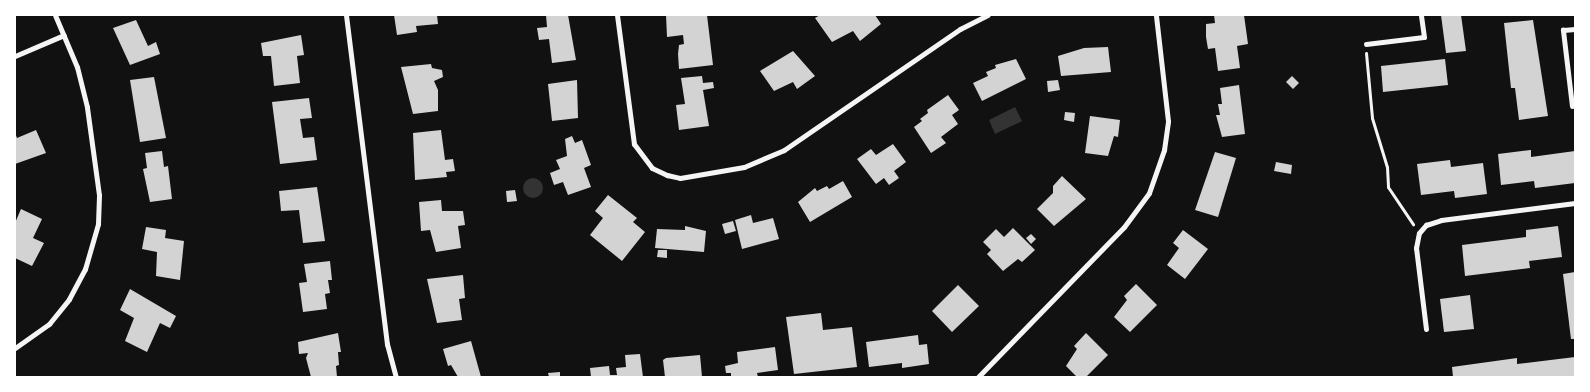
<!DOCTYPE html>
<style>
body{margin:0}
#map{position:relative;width:1590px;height:392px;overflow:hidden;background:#111;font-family:Signika,sans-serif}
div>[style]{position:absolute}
.water>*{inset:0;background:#333}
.round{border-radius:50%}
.building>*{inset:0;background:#d3d3d3}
.path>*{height:3px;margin:-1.5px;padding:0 1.5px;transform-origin:1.5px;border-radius:1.5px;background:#f5f5f5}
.minor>*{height:5px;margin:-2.5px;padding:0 2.5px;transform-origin:2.5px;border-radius:2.5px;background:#f5f5f5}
span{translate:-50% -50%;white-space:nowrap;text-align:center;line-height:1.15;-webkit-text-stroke:4px #fff;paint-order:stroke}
.frame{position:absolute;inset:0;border:16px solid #fff;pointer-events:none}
</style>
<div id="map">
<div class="water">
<i style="clip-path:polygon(1015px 107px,1022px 121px,995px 134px,989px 120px)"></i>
<i class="round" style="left:523px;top:178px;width:20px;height:20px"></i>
</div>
<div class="building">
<i style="clip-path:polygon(394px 15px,437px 15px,438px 24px,416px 26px,417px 32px,397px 35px)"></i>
<i style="clip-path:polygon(546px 15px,568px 15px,576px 60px,552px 63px,549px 39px,539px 40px,537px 28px,547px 27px)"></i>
<i style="clip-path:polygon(666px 15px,707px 15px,713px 65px,679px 69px,678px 54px,679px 45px,684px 44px,683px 35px,667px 37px)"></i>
<i style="clip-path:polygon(820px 15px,875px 15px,881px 24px,860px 41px,853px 31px,832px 42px,815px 18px)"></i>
<i style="clip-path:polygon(1214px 15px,1244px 15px,1248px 44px,1237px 46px,1240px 68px,1218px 71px,1215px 48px,1208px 49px,1206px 37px,1206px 24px,1215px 23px)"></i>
<i style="clip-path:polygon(1441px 15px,1461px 15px,1466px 51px,1446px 53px)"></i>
<i style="clip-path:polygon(136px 20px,148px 46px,156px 42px,160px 54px,130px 65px,113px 28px)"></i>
<i style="clip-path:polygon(1533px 20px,1548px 116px,1519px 120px,1515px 88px,1511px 88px,1504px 23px)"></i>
<i style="clip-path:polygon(301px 35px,304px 55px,297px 56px,300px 83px,274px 86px,271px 56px,263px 56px,261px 43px)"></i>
<i style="clip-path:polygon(1108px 47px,1111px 72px,1061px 76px,1058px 56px,1084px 48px)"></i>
<i style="clip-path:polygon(793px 51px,815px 76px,797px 89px,793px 82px,774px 91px,760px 71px)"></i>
<i style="clip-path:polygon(1016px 59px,1026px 79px,982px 101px,973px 83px,988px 76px,986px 72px,996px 68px,995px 65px)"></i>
<i style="clip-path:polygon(1445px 59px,1448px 85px,1383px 92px,1381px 66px)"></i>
<i style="clip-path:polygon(431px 64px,432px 68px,442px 70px,443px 77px,434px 81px,438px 90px,438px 111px,413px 114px,401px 67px)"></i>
<i style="clip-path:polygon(702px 76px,703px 83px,713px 82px,714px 88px,703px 90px,709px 126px,679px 130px,676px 105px,685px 104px,681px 78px)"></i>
<i style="clip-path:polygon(1292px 76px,1299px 83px,1293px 89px,1286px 82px)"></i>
<i style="clip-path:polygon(154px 77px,166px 138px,140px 142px,130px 80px)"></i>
<i style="clip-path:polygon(577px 80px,578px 118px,552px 121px,548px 84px)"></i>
<i style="clip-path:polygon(1058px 80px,1060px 90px,1048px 92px,1047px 81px)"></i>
<i style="clip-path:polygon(1239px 85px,1245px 134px,1222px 137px,1216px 115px,1220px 115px,1218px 104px,1222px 104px,1220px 88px)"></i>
<i style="clip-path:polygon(948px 95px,959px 110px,952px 115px,958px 124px,941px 137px,946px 143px,931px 153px,914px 127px,922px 121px,920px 119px,928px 113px,927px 110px)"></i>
<i style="clip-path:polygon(309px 98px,312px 118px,300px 119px,303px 138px,314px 137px,317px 160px,280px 164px,272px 102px)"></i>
<i style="clip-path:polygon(1065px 112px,1075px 113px,1074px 122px,1064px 120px)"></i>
<i style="clip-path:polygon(1090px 116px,1120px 120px,1118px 137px,1114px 136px,1108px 156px,1085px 153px)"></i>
<i style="clip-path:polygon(36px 130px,46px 153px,15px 164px,15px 133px,17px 138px)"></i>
<i style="clip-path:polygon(441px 130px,445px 160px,453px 159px,455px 171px,446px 172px,447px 177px,415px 180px,413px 133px)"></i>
<i style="clip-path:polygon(572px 136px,575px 143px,582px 140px,591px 165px,584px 168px,591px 187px,568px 195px,563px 182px,554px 185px,550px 173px,560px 169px,556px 160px,567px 156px,565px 139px)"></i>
<i style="clip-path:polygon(893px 144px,906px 162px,894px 171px,899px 178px,889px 185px,884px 178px,876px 184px,857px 159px,871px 149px,876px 155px)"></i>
<i style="clip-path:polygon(1531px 150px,1531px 157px,1575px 151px,1575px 183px,1535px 188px,1534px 181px,1501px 185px,1498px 154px)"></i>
<i style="clip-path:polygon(162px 151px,164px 167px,168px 166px,172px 199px,150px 202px,143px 169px,147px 168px,145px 153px)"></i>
<i style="clip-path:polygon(1215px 152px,1236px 158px,1218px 217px,1195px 210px)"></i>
<i style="clip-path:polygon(1450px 160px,1451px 167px,1483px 163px,1487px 194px,1455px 198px,1454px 191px,1421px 195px,1417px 164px)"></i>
<i style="clip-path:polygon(1276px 162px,1292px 165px,1291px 174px,1274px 171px)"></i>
<i style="clip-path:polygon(1062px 176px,1086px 199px,1054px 226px,1037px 209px,1053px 193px,1053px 186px)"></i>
<i style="clip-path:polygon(843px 181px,852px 197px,810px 222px,798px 202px,815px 188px,817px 191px,827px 186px,829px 189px)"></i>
<i style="clip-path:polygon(317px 187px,325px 241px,303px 243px,299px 210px,281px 211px,279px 191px)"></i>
<i style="clip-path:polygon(515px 190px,517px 201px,507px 202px,506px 191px)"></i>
<i style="clip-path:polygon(608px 195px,637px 218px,633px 222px,645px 232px,622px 261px,590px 235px,603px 218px,595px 211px)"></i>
<i style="clip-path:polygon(441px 200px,442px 211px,463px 211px,465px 225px,458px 226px,461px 248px,436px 252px,430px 230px,421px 231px,419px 202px)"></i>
<i style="clip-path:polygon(21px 209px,42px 219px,33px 238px,44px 243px,32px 266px,15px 258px,15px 223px)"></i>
<i style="clip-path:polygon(751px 215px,753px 223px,773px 218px,779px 239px,742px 249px,735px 220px)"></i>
<i style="clip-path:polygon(733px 221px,736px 231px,725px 234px,722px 224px)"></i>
<i style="clip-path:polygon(685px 226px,706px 231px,704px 252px,655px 248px,657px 229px,685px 230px)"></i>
<i style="clip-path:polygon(1558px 226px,1562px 257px,1529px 261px,1530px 268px,1465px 276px,1462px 245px,1526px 237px,1526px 230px)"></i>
<i style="clip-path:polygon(146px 227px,166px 230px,165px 238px,184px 241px,180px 280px,156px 276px,157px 252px,142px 249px)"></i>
<i style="clip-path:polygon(1013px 228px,1035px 250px,1022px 262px,1018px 259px,1003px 271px,987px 254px,991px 250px,983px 242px,996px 229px,1004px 237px)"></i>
<i style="clip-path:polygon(1183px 230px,1208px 249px,1185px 279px,1167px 265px,1179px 248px,1173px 243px)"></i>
<i style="clip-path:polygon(1031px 234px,1036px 239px,1031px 244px,1026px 238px)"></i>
<i style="clip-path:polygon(658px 250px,667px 250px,667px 258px,657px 257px)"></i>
<i style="clip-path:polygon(330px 261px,332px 280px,328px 280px,330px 293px,325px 294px,327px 309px,303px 312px,299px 283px,307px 282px,304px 264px)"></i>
<i style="clip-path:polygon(1575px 272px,1575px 339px,1571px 339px,1563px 274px)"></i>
<i style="clip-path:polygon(463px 275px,465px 298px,459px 299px,462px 320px,437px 323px,427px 279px)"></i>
<i style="clip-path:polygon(1136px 284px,1157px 305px,1130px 332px,1114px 317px,1127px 300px,1124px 296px)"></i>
<i style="clip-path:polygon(958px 285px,979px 306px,952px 332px,932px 311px)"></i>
<i style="clip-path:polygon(130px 289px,176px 316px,170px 328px,160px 323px,147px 352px,125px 341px,134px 318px,120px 310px)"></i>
<i style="clip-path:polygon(1470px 295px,1474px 329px,1444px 332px,1440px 299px)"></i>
<i style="clip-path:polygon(821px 313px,823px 330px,852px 327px,857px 367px,794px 374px,786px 317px)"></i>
<i style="clip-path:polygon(338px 333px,341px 352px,338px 352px,339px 365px,336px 366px,337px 377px,311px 377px,306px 358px,308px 353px,299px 354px,298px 342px)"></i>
<i style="clip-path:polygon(1086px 333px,1108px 355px,1086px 377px,1077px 377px,1066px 366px,1077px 349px,1074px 346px)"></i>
<i style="clip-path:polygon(918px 335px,919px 345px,927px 344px,929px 364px,902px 368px,902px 363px,869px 367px,866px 342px)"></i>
<i style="clip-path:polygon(471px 341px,481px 377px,458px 377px,451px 365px,448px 366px,443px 349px)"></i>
<i style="clip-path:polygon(775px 347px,778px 370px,757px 373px,758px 377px,731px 377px,731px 373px,726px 373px,725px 366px,738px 363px,737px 352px)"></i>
<i style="clip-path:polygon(640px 354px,643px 377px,591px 377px,590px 368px,609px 366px,610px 375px,617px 375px,616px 368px,626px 367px,625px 355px)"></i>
<i style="clip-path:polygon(700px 355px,702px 377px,665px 377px,663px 360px,666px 358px)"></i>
<i style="clip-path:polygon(1575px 357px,1575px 377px,1453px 377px,1452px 367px,1517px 358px,1517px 364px)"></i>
<i style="clip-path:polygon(560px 372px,560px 377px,549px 377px,548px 373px)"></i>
</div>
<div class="path">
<i style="left:1366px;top:53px;width:65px;rotate:84.7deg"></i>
<i style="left:1372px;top:118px;width:51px;rotate:73deg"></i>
<i style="left:1387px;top:167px;width:20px;rotate:87deg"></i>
<i style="left:1388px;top:187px;width:45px;rotate:56deg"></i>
</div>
<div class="minor">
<i style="left:346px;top:15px;width:332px;rotate:82.9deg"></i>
<i style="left:387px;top:344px;width:34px;rotate:75deg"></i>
<i style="left:617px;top:15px;width:130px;rotate:82.5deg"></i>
<i style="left:634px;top:144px;width:30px;rotate:53deg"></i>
<i style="left:652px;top:168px;width:17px;rotate:25deg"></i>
<i style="left:667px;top:175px;width:13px;rotate:13deg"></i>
<i style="left:680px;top:178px;width:65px;rotate:-9.8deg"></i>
<i style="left:744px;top:167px;width:43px;rotate:-23deg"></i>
<i style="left:784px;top:150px;width:214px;rotate:-34.5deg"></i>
<i style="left:960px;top:29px;width:31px;rotate:-27deg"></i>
<i style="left:1366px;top:44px;width:58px;rotate:-6.9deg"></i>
<i style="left:1424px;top:37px;width:22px;rotate:-98deg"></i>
<i style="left:15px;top:56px;width:53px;rotate:-23.2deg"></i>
<i style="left:1572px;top:106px;width:77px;rotate:-96.8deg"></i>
<i style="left:1563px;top:30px;width:12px;rotate:-5deg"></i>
<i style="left:1426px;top:329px;width:82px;rotate:-97deg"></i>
<i style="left:1416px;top:248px;width:15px;rotate:-79deg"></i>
<i style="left:1419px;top:233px;width:11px;rotate:-49deg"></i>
<i style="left:1426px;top:225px;width:16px;rotate:-18deg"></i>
<i style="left:1441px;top:220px;width:135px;rotate:-7.2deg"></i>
<i style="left:15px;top:348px;width:42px;rotate:-35.2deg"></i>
<i style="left:49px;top:324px;width:32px;rotate:-51deg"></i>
<i style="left:69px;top:299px;width:34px;rotate:-62deg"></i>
<i style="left:85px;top:269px;width:47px;rotate:-73.9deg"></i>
<i style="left:98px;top:224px;width:29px;rotate:-88deg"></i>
<i style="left:99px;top:195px;width:89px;rotate:-97.8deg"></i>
<i style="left:87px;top:107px;width:41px;rotate:-104deg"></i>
<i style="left:77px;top:67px;width:56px;rotate:-112.9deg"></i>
<i style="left:978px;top:377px;width:209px;rotate:-45.8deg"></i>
<i style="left:1124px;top:227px;width:42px;rotate:-53.7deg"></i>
<i style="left:1149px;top:193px;width:46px;rotate:-70.8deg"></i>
<i style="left:1164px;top:150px;width:29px;rotate:-82deg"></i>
<i style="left:1168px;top:121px;width:107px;rotate:-96.5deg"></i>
</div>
<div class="frame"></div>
</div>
